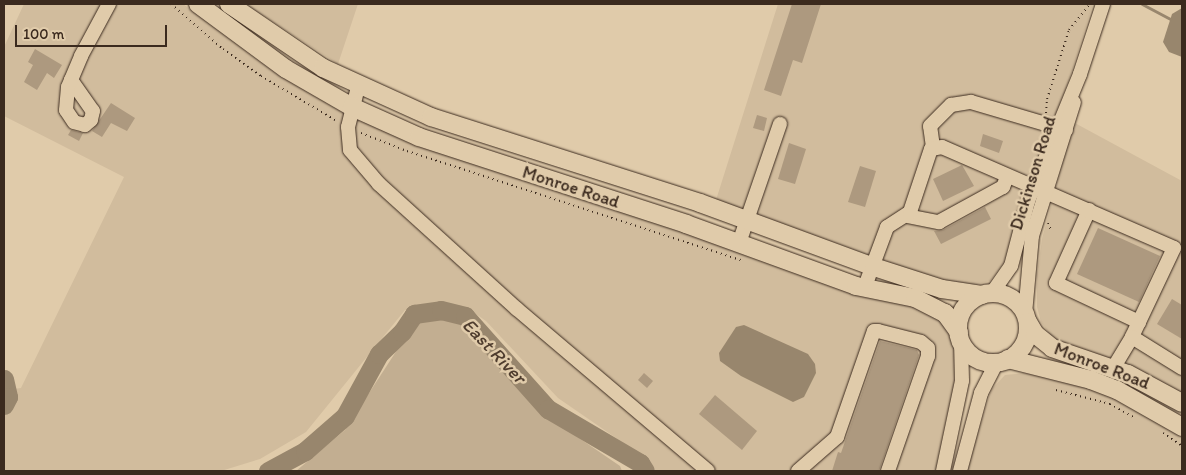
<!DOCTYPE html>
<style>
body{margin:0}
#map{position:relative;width:1186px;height:475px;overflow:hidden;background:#e0cbaa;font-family:Itim,sans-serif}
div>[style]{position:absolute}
.built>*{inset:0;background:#d1bc9d}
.green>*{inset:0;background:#c2ae91}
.water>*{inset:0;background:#98866d}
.stream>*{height:3px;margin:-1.5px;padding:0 1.5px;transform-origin:1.5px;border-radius:1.5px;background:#98866d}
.river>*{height:19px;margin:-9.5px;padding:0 9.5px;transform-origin:9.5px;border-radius:9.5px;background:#98866d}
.building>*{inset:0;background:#ad997f}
.path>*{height:2px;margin-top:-1px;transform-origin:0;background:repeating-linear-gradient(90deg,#3b2a1e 0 1px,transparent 0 5px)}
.roads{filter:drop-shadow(0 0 1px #3b2a1e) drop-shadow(0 0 1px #3b2a1e)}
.minor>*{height:14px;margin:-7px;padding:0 7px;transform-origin:7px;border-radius:7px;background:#e0cbaa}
.major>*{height:18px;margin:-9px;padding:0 9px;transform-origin:9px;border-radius:9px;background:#e0cbaa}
.major>.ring{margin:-9px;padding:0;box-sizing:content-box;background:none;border:18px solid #e0cbaa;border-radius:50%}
span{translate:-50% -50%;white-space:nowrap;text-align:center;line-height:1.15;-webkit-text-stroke:5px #e0cbaa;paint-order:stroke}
.street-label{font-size:18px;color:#3b2a1e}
.water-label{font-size:19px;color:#4e3c2e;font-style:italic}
.frame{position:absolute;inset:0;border:5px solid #3b2a1e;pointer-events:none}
.scale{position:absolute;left:15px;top:25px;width:152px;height:22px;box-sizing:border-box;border:2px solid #3b2a1e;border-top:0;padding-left:6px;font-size:15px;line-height:18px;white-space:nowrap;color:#3b2a1e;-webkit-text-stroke:4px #e0cbaa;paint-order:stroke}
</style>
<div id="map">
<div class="built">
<i style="clip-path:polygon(24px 4px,183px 4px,275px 73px,340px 111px,389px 133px,913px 305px,939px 320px,950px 333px,956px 353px,956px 387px,936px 471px,648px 471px,632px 449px,558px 398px,486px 321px,473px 312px,437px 304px,405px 310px,306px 432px,260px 459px,221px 471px,4px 471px,4px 415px,14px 389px,21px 388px,124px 177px,4px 116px,4px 47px)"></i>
<i style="clip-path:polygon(245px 4px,358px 4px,338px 64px)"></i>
<i style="clip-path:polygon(778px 4px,1093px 4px,1068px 83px,1020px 205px,1006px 260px,990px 281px,970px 286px,938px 280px,716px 200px)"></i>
<i style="clip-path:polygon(1073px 122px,1182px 181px,1182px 393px,1132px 367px,1057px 344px,1041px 322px,1037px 307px,1037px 274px,1042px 239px)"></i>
<i style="clip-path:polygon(1024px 373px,1079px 384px,1112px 398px,1182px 437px,1182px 471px,966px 471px,991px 390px,1005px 375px)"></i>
</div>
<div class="green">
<i style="clip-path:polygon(441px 317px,456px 321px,468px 330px,544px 414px,620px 466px,622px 471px,296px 471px,345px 430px,412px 327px,422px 320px)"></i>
</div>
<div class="water">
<i style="clip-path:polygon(1182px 8px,1182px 57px,1169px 52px,1163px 42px,1172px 14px)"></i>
<i style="clip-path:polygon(744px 325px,808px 354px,815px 364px,816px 373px,804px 397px,793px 402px,741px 376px,720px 361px,719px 353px,736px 327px)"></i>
</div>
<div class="stream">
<i style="left:1142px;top:4px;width:32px;rotate:28deg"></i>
</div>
<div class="river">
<i style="left:4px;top:379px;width:18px;rotate:77deg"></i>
<i style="left:8px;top:397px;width:9px;rotate:117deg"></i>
<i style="left:268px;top:471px;width:42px;rotate:-28.4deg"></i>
<i style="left:305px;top:451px;width:53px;rotate:-41.2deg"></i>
<i style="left:345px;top:416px;width:71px;rotate:-61.3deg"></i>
<i style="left:379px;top:354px;width:32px;rotate:-44deg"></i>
<i style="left:402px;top:332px;width:22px;rotate:-56deg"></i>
<i style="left:414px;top:314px;width:27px;rotate:-8deg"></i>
<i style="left:441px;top:310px;width:25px;rotate:14deg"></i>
<i style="left:465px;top:316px;width:125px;rotate:48.3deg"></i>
<i style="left:548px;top:409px;width:107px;rotate:30.4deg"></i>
<i style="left:640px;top:463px;width:9px;rotate:58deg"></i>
</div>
<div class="building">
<i style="clip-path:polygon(792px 4px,821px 4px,802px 63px,793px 60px,781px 96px,764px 90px)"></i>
<i style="clip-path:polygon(35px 49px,62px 65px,54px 78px,47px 73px,37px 90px,24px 82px,33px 65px,28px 62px)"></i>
<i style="clip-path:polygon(111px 103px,135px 118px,127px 131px,111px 123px,102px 137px,92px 131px)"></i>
<i style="clip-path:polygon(757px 115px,767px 118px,764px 131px,753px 128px)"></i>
<i style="clip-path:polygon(71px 130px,83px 133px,79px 141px,68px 135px)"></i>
<i style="clip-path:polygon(983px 134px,1003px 141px,999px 153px,980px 146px)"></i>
<i style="clip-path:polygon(789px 143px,806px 149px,795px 184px,778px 179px)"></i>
<i style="clip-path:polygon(962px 165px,974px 186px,943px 201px,933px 179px)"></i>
<i style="clip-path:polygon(860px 166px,876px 171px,865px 207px,848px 202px)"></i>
<i style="clip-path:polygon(985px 207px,991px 219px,941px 244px,934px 231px,943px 230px)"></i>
<i style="clip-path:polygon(1098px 228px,1160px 256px,1139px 302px,1077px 274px)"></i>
<i style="clip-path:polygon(1172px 299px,1182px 305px,1182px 339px,1157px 324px)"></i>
<i style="clip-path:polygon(880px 341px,917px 350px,919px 355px,879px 471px,832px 471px,838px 452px,841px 453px)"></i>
<i style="clip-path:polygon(644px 373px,653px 381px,647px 388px,638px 380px)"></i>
<i style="clip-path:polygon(715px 395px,757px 431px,742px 450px,699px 414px)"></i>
</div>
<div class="path">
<i style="left:171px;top:4px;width:69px;rotate:40.9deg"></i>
<i style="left:223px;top:49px;width:47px;rotate:35.4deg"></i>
<i style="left:261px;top:76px;width:88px;rotate:30.6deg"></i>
<i style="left:1046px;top:113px;width:14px;rotate:-86deg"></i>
<i style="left:1047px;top:99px;width:72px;rotate:-72.3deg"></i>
<i style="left:1069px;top:30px;width:33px;rotate:-51deg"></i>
<i style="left:361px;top:133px;width:49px;rotate:21.4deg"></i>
<i style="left:407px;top:151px;width:351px;rotate:18.1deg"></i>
<i style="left:1048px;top:223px;width:8px;rotate:67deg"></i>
<i style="left:1056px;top:390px;width:56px;rotate:14.5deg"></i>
<i style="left:1110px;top:404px;width:29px;rotate:29deg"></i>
<i style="left:1163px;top:433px;width:23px;rotate:34deg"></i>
</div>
<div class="roads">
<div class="minor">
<i style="left:71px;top:80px;width:38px;rotate:55deg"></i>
<i style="left:93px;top:111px;width:9px;rotate:103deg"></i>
<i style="left:91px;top:120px;width:8px;rotate:140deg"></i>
<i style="left:85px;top:125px;width:11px;rotate:-165deg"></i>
<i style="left:74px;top:122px;width:14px;rotate:-124deg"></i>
<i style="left:66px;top:110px;width:23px;rotate:-85deg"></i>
<i style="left:68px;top:87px;width:8px;rotate:-67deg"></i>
<i style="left:71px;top:80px;width:26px;rotate:-67deg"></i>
<i style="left:81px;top:56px;width:59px;rotate:-61.7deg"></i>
<i style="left:358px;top:87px;width:41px;rotate:104deg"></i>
<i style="left:348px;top:127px;width:23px;rotate:85deg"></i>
<i style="left:350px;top:150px;width:45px;rotate:49.5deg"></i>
<i style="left:379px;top:184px;width:186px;rotate:42.2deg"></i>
<i style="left:517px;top:309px;width:250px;rotate:40.3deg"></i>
<i style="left:933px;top:147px;width:21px;rotate:-98deg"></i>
<i style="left:930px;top:126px;width:30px;rotate:-45deg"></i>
<i style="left:951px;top:105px;width:20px;rotate:-9deg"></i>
<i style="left:971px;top:102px;width:99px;rotate:16.4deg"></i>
<i style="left:1089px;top:210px;width:80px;rotate:114.3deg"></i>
<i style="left:1056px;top:283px;width:92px;rotate:25.2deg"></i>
<i style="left:907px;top:216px;width:33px;rotate:11deg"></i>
<i style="left:939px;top:222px;width:73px;rotate:-28.7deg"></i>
<i style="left:1003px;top:187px;width:11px;rotate:-68deg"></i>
<i style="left:739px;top:243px;width:126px;rotate:-71deg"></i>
<i style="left:864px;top:289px;width:66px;rotate:-69.6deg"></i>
<i style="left:887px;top:227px;width:27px;rotate:-33deg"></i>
<i style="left:910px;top:212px;width:66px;rotate:-71.6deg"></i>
<i style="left:931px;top:149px;width:11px;rotate:-10deg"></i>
<i style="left:942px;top:147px;width:253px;rotate:23.5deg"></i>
<i style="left:1174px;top:248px;width:98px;rotate:115.3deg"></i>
<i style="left:1132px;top:337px;width:37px;rotate:121deg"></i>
<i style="left:992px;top:293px;width:33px;rotate:-55deg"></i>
<i style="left:1011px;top:266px;width:67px;rotate:-75.3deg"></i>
<i style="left:1028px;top:201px;width:137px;rotate:-67.7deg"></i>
<i style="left:1080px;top:74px;width:74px;rotate:-71.8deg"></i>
<i style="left:1025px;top:314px;width:78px;rotate:-84.9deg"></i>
<i style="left:1032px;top:236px;width:140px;rotate:-72.6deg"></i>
<i style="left:1132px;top:337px;width:59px;rotate:31.8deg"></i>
<i style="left:798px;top:471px;width:52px;rotate:-41.1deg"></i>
<i style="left:837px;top:437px;width:112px;rotate:-70.8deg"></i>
<i style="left:874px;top:331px;width:4px"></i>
<i style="left:878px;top:331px;width:44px;rotate:14.3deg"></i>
<i style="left:921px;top:342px;width:9px;rotate:41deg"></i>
<i style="left:928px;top:348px;width:8px;rotate:90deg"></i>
<i style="left:928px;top:356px;width:122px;rotate:109.2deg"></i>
<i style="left:943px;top:471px;width:92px;rotate:-78.1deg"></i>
<i style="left:962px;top:381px;width:40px;rotate:-91.4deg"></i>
<i style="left:960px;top:471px;width:81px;rotate:-74.9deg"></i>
<i style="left:981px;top:393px;width:34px;rotate:-63deg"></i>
</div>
<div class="major">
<i style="left:198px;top:4px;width:109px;rotate:36.5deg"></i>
<i style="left:286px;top:69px;width:76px;rotate:29.9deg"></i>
<i style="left:352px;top:107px;width:73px;rotate:24.1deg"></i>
<i style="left:419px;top:137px;width:281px;rotate:18deg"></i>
<i style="left:686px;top:224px;width:181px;rotate:20deg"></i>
<i style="left:856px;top:286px;width:60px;rotate:11.5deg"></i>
<i style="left:915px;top:298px;width:34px;rotate:27deg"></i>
<i style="left:945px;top:313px;width:24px;rotate:54deg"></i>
<i style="left:229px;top:4px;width:114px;rotate:34.2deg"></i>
<i style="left:323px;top:68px;width:119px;rotate:24.4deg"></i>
<i style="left:431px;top:117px;width:282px;rotate:17.7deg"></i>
<i style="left:700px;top:203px;width:185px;rotate:20.2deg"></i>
<i style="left:874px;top:267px;width:71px;rotate:17.9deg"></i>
<i style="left:942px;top:289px;width:40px;rotate:8.5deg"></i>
<i class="ring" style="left:958px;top:293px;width:52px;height:52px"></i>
<i style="left:1028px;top:322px;width:14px;rotate:60deg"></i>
<i style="left:1035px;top:334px;width:22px;rotate:39deg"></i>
<i style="left:1052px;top:348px;width:80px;rotate:18.9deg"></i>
<i style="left:1128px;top:374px;width:61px;rotate:28.2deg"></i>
<i style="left:1008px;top:359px;width:86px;rotate:14.2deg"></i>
<i style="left:1091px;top:380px;width:28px;rotate:21deg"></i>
<i style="left:1117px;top:390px;width:75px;rotate:29.6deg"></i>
</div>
</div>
<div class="street-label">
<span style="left:1033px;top:173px;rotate:-73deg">Dickinson Road</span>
<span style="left:571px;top:187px;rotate:18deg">Monroe Road</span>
<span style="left:1102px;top:366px;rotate:21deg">Monroe Road</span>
</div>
<div class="water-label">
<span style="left:494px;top:351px;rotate:46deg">East River</span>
</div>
<div class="frame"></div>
<div class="scale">100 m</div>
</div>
